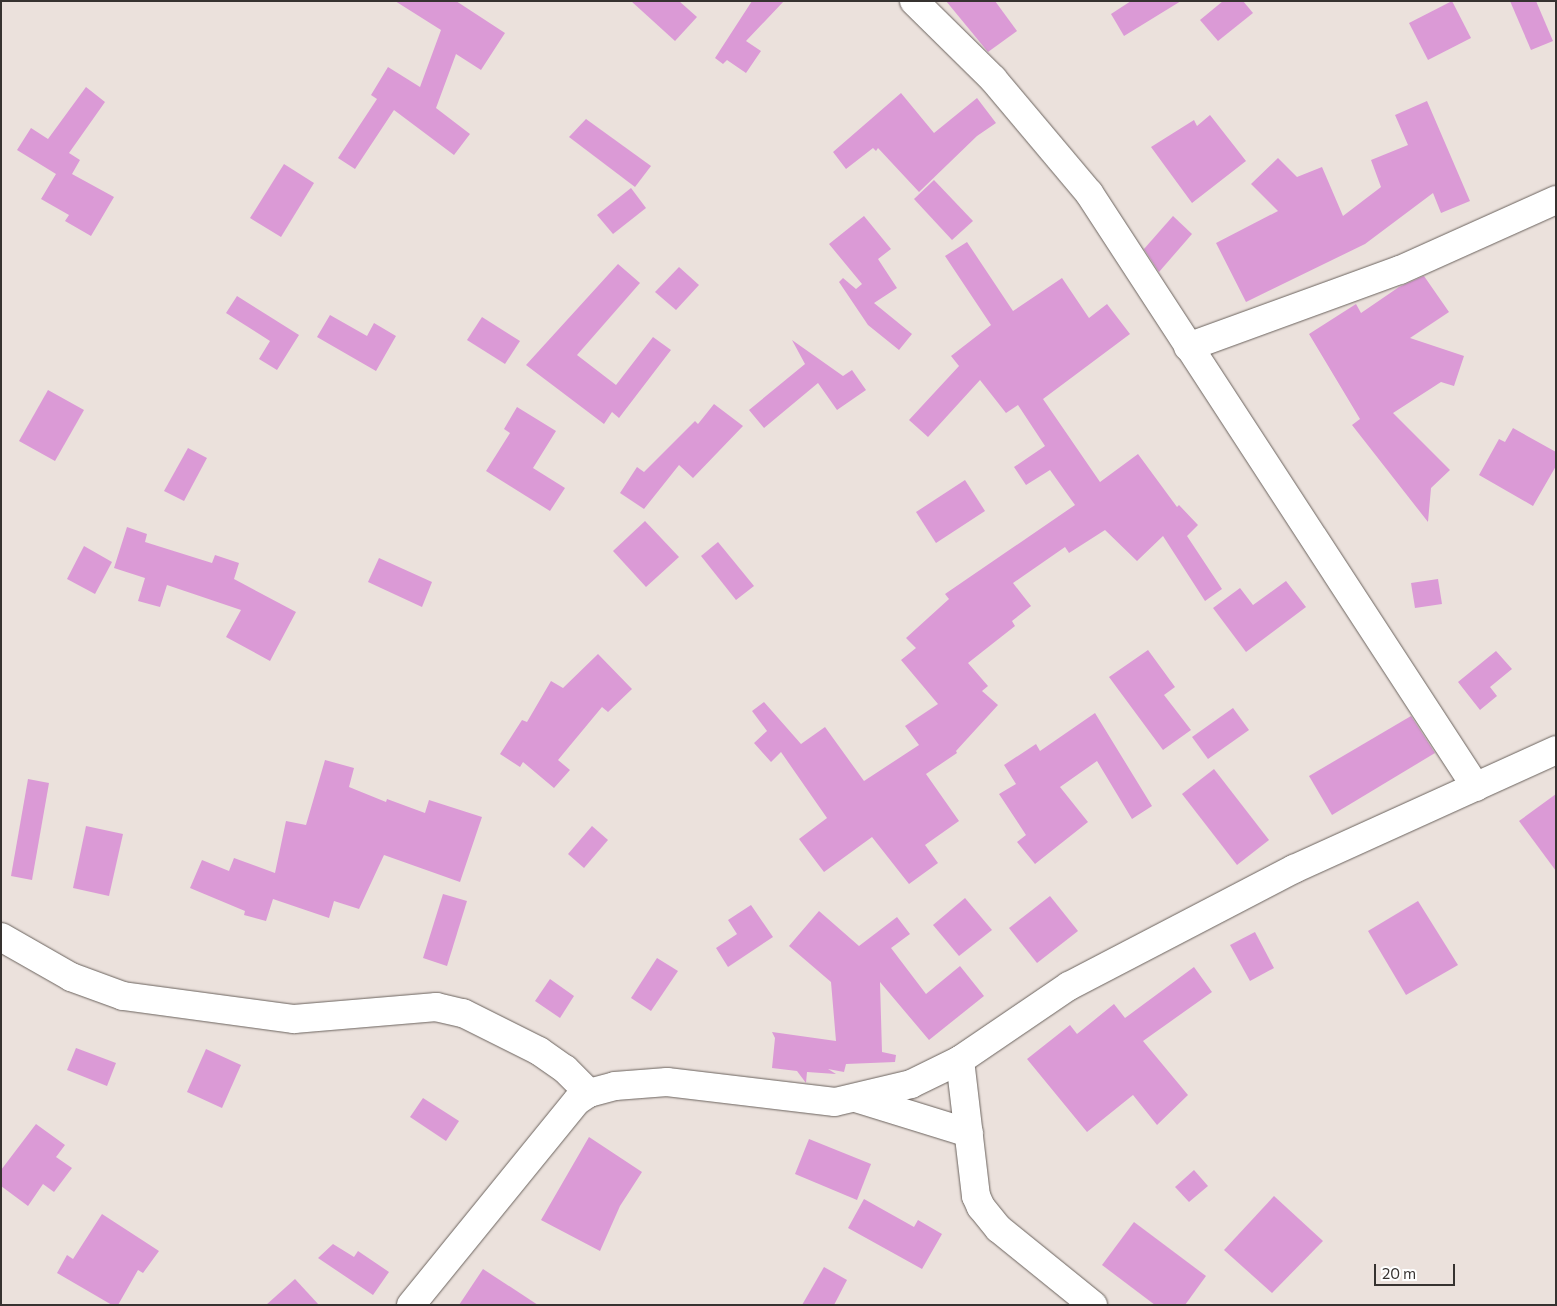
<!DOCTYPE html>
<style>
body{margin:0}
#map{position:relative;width:1557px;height:1306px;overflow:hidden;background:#ebe1dc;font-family:Commissioner,sans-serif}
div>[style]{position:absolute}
.building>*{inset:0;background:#db9ad6}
.roads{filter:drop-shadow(0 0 1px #6b635e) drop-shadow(0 0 1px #6b635e)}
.street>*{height:28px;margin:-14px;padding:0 14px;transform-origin:14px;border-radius:14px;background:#fff}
span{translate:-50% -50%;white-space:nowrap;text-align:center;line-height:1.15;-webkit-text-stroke:4px #fff;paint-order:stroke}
.frame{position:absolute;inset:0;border:2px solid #363230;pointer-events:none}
.scale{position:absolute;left:1374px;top:1264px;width:81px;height:22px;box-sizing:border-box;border:2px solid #363230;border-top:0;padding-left:6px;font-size:15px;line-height:18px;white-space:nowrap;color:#363230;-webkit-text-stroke:4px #fff;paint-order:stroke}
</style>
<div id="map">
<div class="building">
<i style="clip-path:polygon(395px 1px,456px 1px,505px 33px,481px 70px,456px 54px,436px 108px,470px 134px,454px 155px,394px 110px,355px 169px,338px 158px,377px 99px,371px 95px,388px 67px,420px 87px,441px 30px)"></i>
<i style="clip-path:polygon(631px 1px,679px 1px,697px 17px,675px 41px)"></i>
<i style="clip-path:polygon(752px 1px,784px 1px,746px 41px,761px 51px,746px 73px,727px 60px,723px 64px,715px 58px)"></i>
<i style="clip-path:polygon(946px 1px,995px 1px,1017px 31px,988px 52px)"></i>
<i style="clip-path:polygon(1131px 1px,1181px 1px,1124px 36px,1111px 14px)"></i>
<i style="clip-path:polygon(1223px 1px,1243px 1px,1253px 13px,1218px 41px,1200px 20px)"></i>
<i style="clip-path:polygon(1452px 1px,1471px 38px,1428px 60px,1409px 23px)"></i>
<i style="clip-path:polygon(1510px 1px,1536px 1px,1553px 41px,1531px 50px)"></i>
<i style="clip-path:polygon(86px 87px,105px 102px,69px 153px,80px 160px,72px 174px,114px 197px,91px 236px,65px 221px,69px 215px,41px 199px,56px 174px,17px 150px,31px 128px,48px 139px)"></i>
<i style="clip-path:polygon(901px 93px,934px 133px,977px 98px,996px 123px,977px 136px,919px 192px,878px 148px,876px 151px,873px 148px,846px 169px,833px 152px)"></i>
<i style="clip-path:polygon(1427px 101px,1470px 201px,1441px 213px,1433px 193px,1365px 244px,1246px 302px,1216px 243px,1278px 211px,1251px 184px,1278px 158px,1297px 177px,1322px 167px,1343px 216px,1381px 187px,1371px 160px,1408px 145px,1395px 115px)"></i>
<i style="clip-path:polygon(1210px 115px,1246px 161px,1192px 203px,1151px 147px,1194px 120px,1197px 126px)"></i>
<i style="clip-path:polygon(586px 119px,651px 166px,635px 187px,569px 137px)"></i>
<i style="clip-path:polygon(284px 164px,314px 183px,281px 237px,250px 218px)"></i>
<i style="clip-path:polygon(934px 180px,973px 221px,952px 240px,914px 199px)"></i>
<i style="clip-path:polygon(631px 188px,646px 208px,613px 234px,597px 215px)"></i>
<i style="clip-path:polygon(864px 216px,891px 249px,878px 259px,897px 288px,874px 303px,912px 334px,899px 350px,868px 325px,839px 282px,843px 278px,856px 289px,862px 284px,829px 244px)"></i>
<i style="clip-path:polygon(1173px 216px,1192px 234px,1159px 272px,1144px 249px)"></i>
<i style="clip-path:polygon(967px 242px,1013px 311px,1062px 278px,1089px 318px,1107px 304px,1130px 334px,1043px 399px,1100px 482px,1138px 454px,1177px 507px,1179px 505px,1198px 525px,1187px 536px,1222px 589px,1205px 601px,1163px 536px,1137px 561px,1105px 530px,1069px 553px,1065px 547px,1013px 583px,1031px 606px,1012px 621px,1015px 626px,968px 663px,988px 686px,982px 691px,998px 705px,956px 751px,957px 753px,926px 774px,959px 821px,925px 845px,938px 863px,909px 884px,872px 837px,824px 872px,799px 839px,827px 818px,781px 752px,771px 762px,754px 743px,767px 731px,752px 711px,764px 702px,801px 744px,825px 727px,864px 781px,919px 745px,905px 726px,938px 704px,901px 660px,916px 648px,906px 638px,949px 599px,945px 594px,1075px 505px,1050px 470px,1026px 485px,1014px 467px,1045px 446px,1018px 405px,1006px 413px,980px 380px,928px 437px,909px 420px,959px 366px,951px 356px,991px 325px,945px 256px)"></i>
<i style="clip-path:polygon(618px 264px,640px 283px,577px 355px,616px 385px,653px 337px,671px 350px,619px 418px,612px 412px,604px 424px,526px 365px)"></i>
<i style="clip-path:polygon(679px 267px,699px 285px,676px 310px,655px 292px)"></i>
<i style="clip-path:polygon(1424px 276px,1449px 312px,1410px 338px,1464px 356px,1454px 386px,1441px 382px,1393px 413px,1450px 470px,1431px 488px,1428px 522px,1352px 425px,1360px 419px,1309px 334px,1356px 304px,1361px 313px,1399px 287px)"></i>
<i style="clip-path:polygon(237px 296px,299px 335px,277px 370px,259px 359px,270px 341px,226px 313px)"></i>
<i style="clip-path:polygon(330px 315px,367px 336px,374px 323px,396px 336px,376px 371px,317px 337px)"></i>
<i style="clip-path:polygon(482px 317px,520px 341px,505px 364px,467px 340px)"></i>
<i style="clip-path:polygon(792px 340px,843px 376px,852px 370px,866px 390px,837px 410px,818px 383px,764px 428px,749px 410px,805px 364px)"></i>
<i style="clip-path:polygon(48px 390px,84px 410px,55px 461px,19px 441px)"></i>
<i style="clip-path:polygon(714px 404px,743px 426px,693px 478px,679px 465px,644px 509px,620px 493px,637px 467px,644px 472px,695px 421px,698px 424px)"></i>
<i style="clip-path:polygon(517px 407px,556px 431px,533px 468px,565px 488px,550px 511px,486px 471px,510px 433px,504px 429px)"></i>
<i style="clip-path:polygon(1513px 428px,1556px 452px,1556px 466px,1533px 506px,1479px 475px,1499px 439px,1505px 442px)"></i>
<i style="clip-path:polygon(188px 448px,207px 458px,184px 501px,164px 491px)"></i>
<i style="clip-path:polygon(965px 480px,985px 511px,936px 543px,916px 512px)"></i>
<i style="clip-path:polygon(645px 521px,679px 557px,646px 587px,613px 551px)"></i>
<i style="clip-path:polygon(127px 527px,147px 534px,145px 542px,212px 563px,215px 555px,239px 563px,234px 579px,296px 612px,270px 661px,226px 637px,241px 610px,167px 585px,160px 607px,138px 601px,145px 578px,114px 568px)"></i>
<i style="clip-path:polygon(718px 542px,754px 586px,736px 600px,701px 556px)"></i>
<i style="clip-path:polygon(84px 546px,112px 562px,95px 594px,67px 579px)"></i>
<i style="clip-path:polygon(379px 558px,432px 582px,422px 607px,368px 582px)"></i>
<i style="clip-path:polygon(1438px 579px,1442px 604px,1415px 608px,1411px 583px)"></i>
<i style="clip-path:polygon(1286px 581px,1306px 607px,1246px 652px,1213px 608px,1240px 588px,1253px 605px)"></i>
<i style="clip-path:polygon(1148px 650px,1175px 687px,1164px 695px,1191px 730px,1163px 750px,1109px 677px)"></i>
<i style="clip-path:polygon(1496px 651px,1512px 669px,1490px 687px,1497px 696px,1480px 710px,1458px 682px)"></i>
<i style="clip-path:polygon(598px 654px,632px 689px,608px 712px,602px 707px,558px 760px,570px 770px,554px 788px,523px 762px,520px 767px,500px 754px,522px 720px,527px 722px,551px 681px,563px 688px)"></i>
<i style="clip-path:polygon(1233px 708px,1249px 730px,1208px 759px,1192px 737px)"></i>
<i style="clip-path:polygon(1095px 713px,1152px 806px,1132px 819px,1097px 761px,1060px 787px,1088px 822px,1035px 864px,1017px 842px,1026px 835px,999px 794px,1016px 784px,1004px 765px,1036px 744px,1040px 751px)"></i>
<i style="clip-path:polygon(1411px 716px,1435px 753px,1332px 815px,1309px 776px)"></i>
<i style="clip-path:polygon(325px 760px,354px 768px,349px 787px,386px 802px,387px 799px,425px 813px,429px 800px,482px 817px,460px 882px,384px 855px,359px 909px,334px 901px,329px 918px,273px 899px,266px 921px,244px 915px,245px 911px,190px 888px,202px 860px,229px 871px,234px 858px,275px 873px,286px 821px,306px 825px)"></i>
<i style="clip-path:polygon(1214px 769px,1269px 840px,1237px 865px,1182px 794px)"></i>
<i style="clip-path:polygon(28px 779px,49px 783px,32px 880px,11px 876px)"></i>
<i style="clip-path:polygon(1556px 794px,1556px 871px,1519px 821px)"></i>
<i style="clip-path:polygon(86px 826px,123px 834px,109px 896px,73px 888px)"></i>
<i style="clip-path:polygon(592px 826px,608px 840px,584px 868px,568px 854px)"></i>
<i style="clip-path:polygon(443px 894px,467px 901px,447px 966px,423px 958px)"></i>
<i style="clip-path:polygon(1050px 896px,1078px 931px,1037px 963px,1009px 928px)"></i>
<i style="clip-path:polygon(965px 898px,992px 930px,959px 956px,933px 925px)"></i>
<i style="clip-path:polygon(1418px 901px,1458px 965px,1406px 995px,1368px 931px)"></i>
<i style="clip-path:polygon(751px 905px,773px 937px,728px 967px,716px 948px,737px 934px,728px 920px)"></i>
<i style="clip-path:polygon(819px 911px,859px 946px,897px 917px,910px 934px,891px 948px,926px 994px,960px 966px,984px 996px,929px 1040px,880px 982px,882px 1052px,896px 1055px,895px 1062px,846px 1064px,844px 1072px,828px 1069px,836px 1074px,807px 1072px,806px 1083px,797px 1071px,772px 1068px,775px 1038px,772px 1032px,836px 1041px,831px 982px,789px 946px)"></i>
<i style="clip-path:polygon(1255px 932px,1274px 968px,1250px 981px,1230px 945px)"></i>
<i style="clip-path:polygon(657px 958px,678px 971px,651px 1011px,631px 998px)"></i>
<i style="clip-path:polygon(1194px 967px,1212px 992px,1143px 1041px,1188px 1095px,1157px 1125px,1133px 1095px,1087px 1132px,1027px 1059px,1070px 1025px,1077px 1034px,1114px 1004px,1125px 1018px)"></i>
<i style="clip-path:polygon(550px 979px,574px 996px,560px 1018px,535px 1001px)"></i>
<i style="clip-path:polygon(76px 1048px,116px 1063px,107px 1086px,67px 1070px)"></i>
<i style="clip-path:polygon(206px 1049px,241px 1065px,222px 1108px,187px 1092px)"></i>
<i style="clip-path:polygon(423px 1098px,459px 1121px,446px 1141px,410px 1117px)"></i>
<i style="clip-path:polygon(36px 1124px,65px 1145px,56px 1157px,72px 1168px,54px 1192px,43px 1184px,28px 1206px,1px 1186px,1px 1170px)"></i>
<i style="clip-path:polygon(589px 1137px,642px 1172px,620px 1206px,600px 1251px,541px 1220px)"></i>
<i style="clip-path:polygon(809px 1139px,871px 1164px,857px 1200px,795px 1174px)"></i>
<i style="clip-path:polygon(1194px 1170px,1208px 1186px,1189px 1202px,1175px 1187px)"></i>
<i style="clip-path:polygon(1274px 1196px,1323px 1241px,1272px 1293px,1224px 1250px)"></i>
<i style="clip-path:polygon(864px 1199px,914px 1227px,918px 1220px,942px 1234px,922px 1269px,848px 1228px)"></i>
<i style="clip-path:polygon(102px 1214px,159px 1251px,143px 1273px,138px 1270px,118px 1305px,112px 1305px,57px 1273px,67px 1255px,73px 1259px)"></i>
<i style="clip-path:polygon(1134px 1222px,1206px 1276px,1185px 1305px,1155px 1305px,1102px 1265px)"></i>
<i style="clip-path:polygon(333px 1244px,354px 1257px,358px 1251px,389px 1272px,373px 1295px,318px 1258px)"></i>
<i style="clip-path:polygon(824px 1267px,847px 1280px,834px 1305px,802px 1305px)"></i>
<i style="clip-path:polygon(483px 1269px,538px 1305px,459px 1305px)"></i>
<i style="clip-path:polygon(295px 1279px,319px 1305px,266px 1305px)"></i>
</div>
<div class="roads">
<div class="street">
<i style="left:914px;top:1px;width:111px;rotate:44.6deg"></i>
<i style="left:993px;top:79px;width:149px;rotate:49.9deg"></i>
<i style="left:1089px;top:193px;width:709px;rotate:56.92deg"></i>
<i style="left:1188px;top:347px;width:226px;rotate:-20deg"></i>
<i style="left:1400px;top:270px;width:171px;rotate:-24.2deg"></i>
<i style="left:1px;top:937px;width:81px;rotate:29.7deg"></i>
<i style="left:71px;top:977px;width:55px;rotate:20.1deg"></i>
<i style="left:123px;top:996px;width:173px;rotate:7.7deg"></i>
<i style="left:294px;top:1019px;width:143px;rotate:-4.8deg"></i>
<i style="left:436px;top:1007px;width:28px;rotate:13deg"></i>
<i style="left:463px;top:1013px;width:85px;rotate:26.6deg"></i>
<i style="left:539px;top:1051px;width:32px;rotate:35deg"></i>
<i style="left:565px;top:1069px;width:34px;rotate:45deg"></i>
<i style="left:960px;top:1060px;width:137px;rotate:83.3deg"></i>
<i style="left:976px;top:1196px;width:12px;rotate:66deg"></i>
<i style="left:981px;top:1207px;width:28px;rotate:51deg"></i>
<i style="left:999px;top:1229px;width:121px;rotate:39deg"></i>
<i style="left:859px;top:1099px;width:115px;rotate:17.2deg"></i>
<i style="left:411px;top:1305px;width:263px;rotate:-50.9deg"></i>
<i style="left:577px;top:1101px;width:14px;rotate:-34deg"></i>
<i style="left:589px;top:1093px;width:27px;rotate:-15deg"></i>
<i style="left:615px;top:1086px;width:52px;rotate:-4.4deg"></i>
<i style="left:667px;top:1082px;width:169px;rotate:6.8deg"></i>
<i style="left:835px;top:1102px;width:78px;rotate:-13.3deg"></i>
<i style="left:911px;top:1084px;width:55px;rotate:-26.1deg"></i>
<i style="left:960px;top:1060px;width:132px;rotate:-34.2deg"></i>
<i style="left:1069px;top:986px;width:254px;rotate:-27.5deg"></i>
<i style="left:1294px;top:869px;width:288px;rotate:-24.4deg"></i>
</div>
</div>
<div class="frame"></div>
<div class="scale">20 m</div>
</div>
